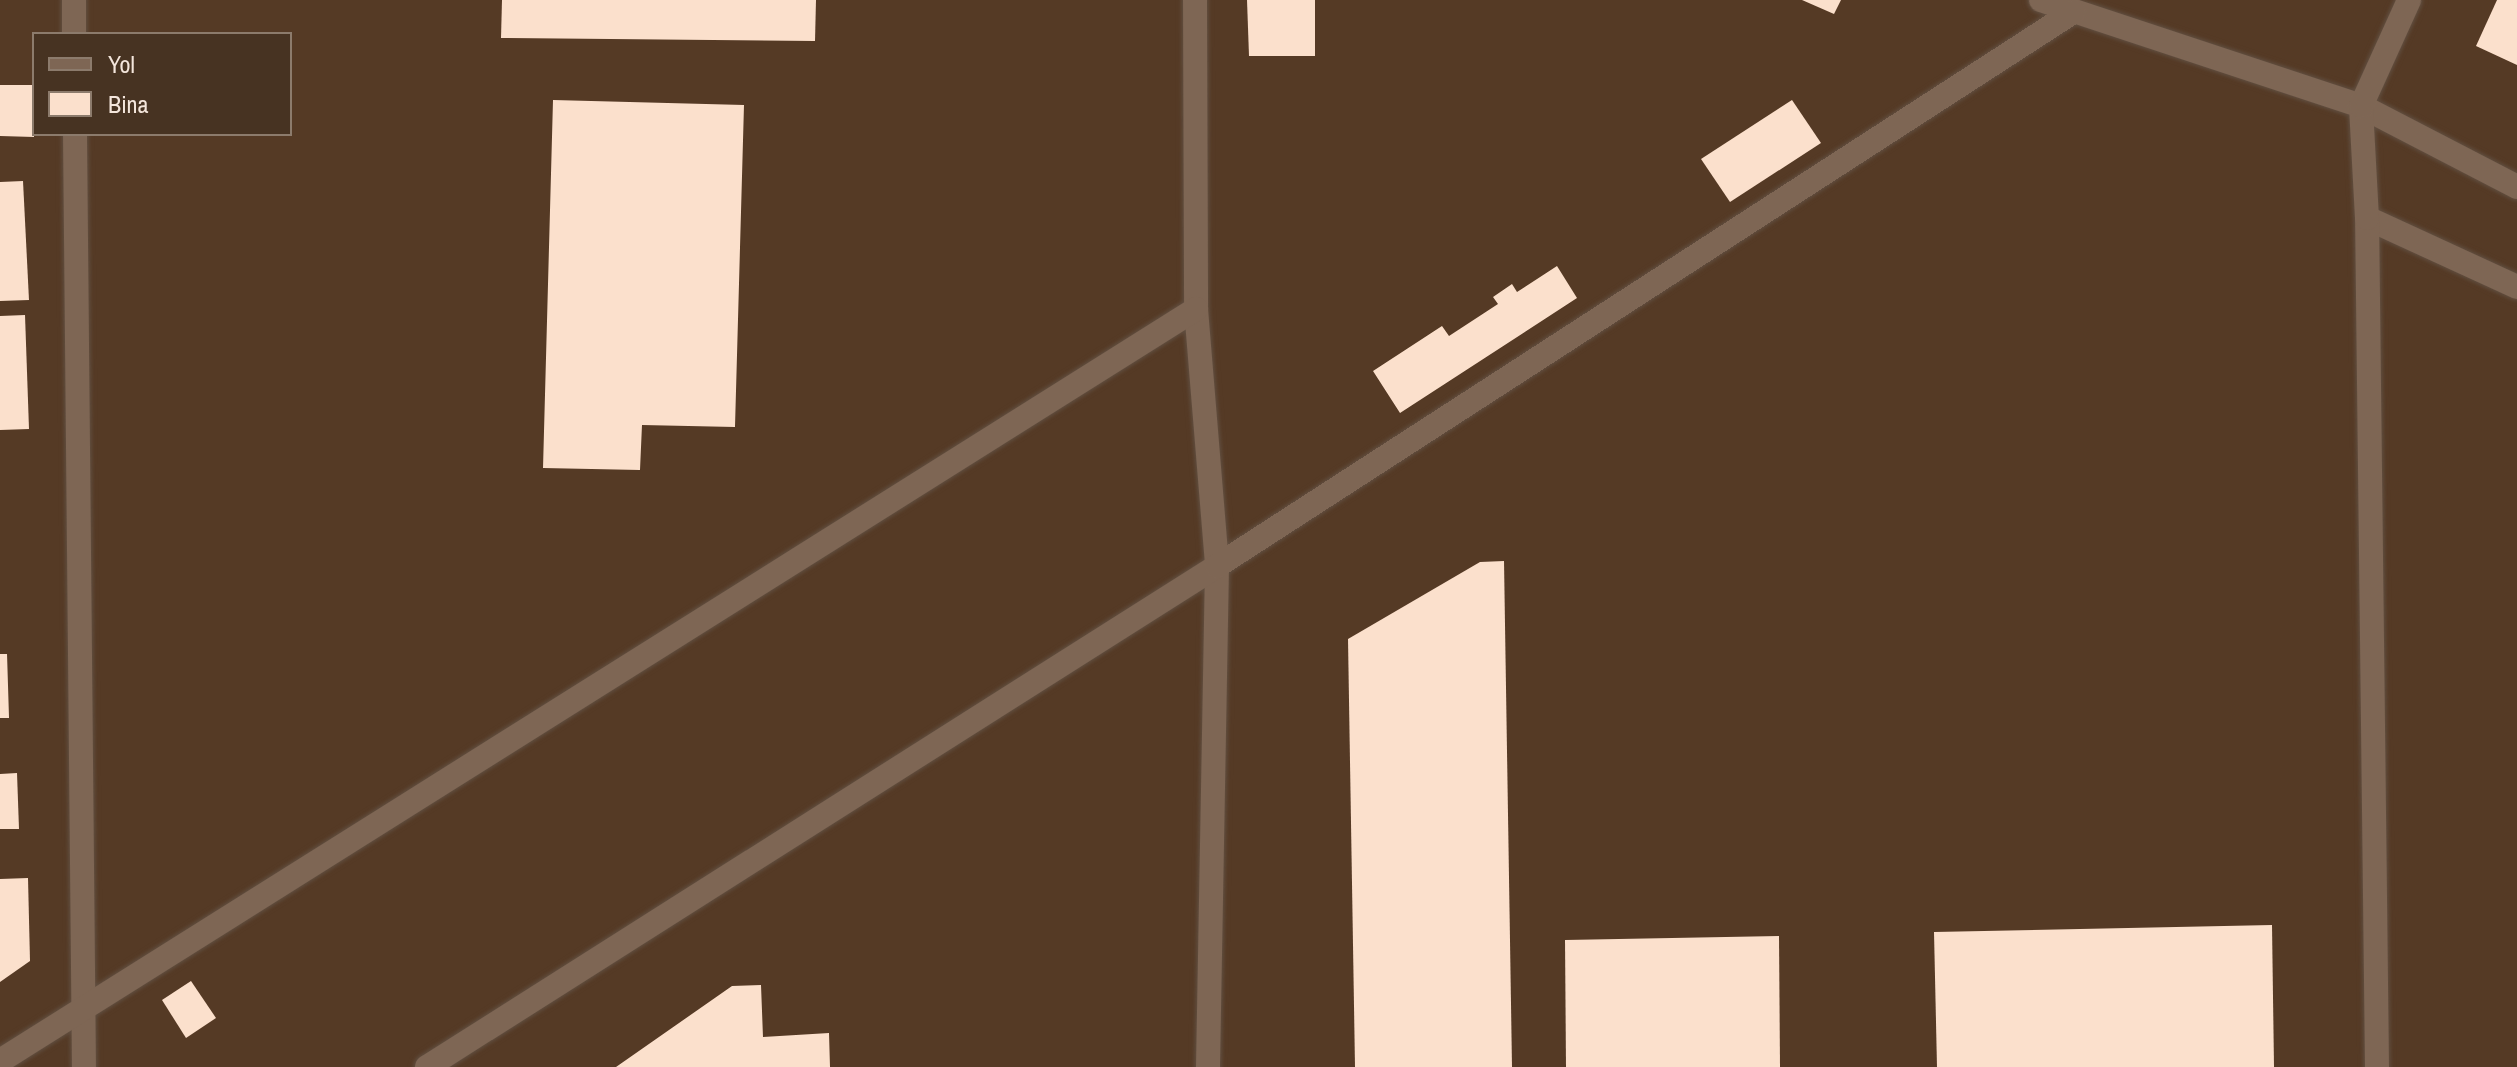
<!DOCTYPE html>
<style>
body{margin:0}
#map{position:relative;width:2517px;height:1067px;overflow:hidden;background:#473322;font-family:"Archivo Narrow",sans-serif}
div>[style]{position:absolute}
.built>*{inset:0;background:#553a25}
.building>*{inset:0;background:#fbe0cc}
.roads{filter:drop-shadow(0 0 2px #614f41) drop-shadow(0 0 2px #614f41)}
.minor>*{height:24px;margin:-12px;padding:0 12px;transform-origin:12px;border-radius:12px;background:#7e6654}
span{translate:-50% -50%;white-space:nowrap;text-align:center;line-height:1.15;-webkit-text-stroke:8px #473322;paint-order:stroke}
.legend{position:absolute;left:32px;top:32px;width:260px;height:104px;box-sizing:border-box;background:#473322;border:2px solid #8c7b6c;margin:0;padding:10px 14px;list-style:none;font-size:24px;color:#f4e6dc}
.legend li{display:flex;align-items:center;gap:16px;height:40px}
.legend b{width:40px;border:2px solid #8c7b6c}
</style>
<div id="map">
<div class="built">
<i style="clip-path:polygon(evenodd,0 0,2517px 0,2517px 1067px,0 1067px,0 0,34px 34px,290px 34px,290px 134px,34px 134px,34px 34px)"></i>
</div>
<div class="building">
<i style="clip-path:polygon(502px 0,816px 0,815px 41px,501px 38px)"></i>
<i style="clip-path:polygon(1247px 0,1315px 0,1315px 56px,1249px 56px)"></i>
<i style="clip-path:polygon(1802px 0,1841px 0,1834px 14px)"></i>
<i style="clip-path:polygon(2497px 0,2517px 0,2517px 65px,2476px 46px)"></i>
<i style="clip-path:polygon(0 85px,34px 85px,34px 137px,0 136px)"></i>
<i style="clip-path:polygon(553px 100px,744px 105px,735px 427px,642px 425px,640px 470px,543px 468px)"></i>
<i style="clip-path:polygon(1792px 100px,1821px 143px,1730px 202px,1701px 159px)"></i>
<i style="clip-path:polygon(23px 181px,29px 300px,0 301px,0 182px)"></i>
<i style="clip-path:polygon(1557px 266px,1577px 298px,1400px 413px,1373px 371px,1442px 326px,1449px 336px,1498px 304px,1493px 297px,1512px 284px,1517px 292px)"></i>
<i style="clip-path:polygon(25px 315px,29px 429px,0 430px,0 316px)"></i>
<i style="clip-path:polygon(1504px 561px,1512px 1067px,1355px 1067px,1348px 639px,1480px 562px)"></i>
<i style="clip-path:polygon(0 654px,7px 654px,9px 718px,0 718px)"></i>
<i style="clip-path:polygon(17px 773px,19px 829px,0 829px,0 774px)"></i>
<i style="clip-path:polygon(28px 878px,30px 961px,0 982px,0 879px)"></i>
<i style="clip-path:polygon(2272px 925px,2274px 1067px,1937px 1067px,1934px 932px)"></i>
<i style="clip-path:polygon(1779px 936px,1780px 1067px,1566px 1067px,1565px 940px)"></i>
<i style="clip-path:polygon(191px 981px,216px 1018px,186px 1038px,162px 1000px)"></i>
<i style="clip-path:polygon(761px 985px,763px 1037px,829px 1033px,830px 1067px,616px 1067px,732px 986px)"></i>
</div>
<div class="roads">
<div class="minor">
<i style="left:74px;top:0;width:34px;rotate:90deg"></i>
<i style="left:1195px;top:0;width:309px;rotate:89.8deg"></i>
<i style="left:1196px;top:309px;width:258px;rotate:85.3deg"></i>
<i style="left:1217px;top:566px;width:501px;rotate:91.03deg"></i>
<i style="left:2041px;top:0;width:337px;rotate:18.3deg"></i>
<i style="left:2361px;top:106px;width:176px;rotate:27.4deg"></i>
<i style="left:75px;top:134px;width:933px;rotate:89.45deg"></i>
<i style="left:2367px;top:218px;width:165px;rotate:24.7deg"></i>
<i style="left:0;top:1061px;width:1413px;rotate:-32.16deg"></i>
<i style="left:427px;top:1067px;width:935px;rotate:-32.38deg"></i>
<i style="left:1217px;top:566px;width:1020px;rotate:-32.91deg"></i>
<i style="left:2377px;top:1067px;width:849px;rotate:-90.67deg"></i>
<i style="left:2367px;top:218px;width:112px;rotate:-93.1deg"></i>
<i style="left:2361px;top:106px;width:116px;rotate:-65.6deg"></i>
</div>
</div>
<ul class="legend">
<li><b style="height:10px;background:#7e6654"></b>Yol</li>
<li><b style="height:22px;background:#fbe0cc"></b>Bina</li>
</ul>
</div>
